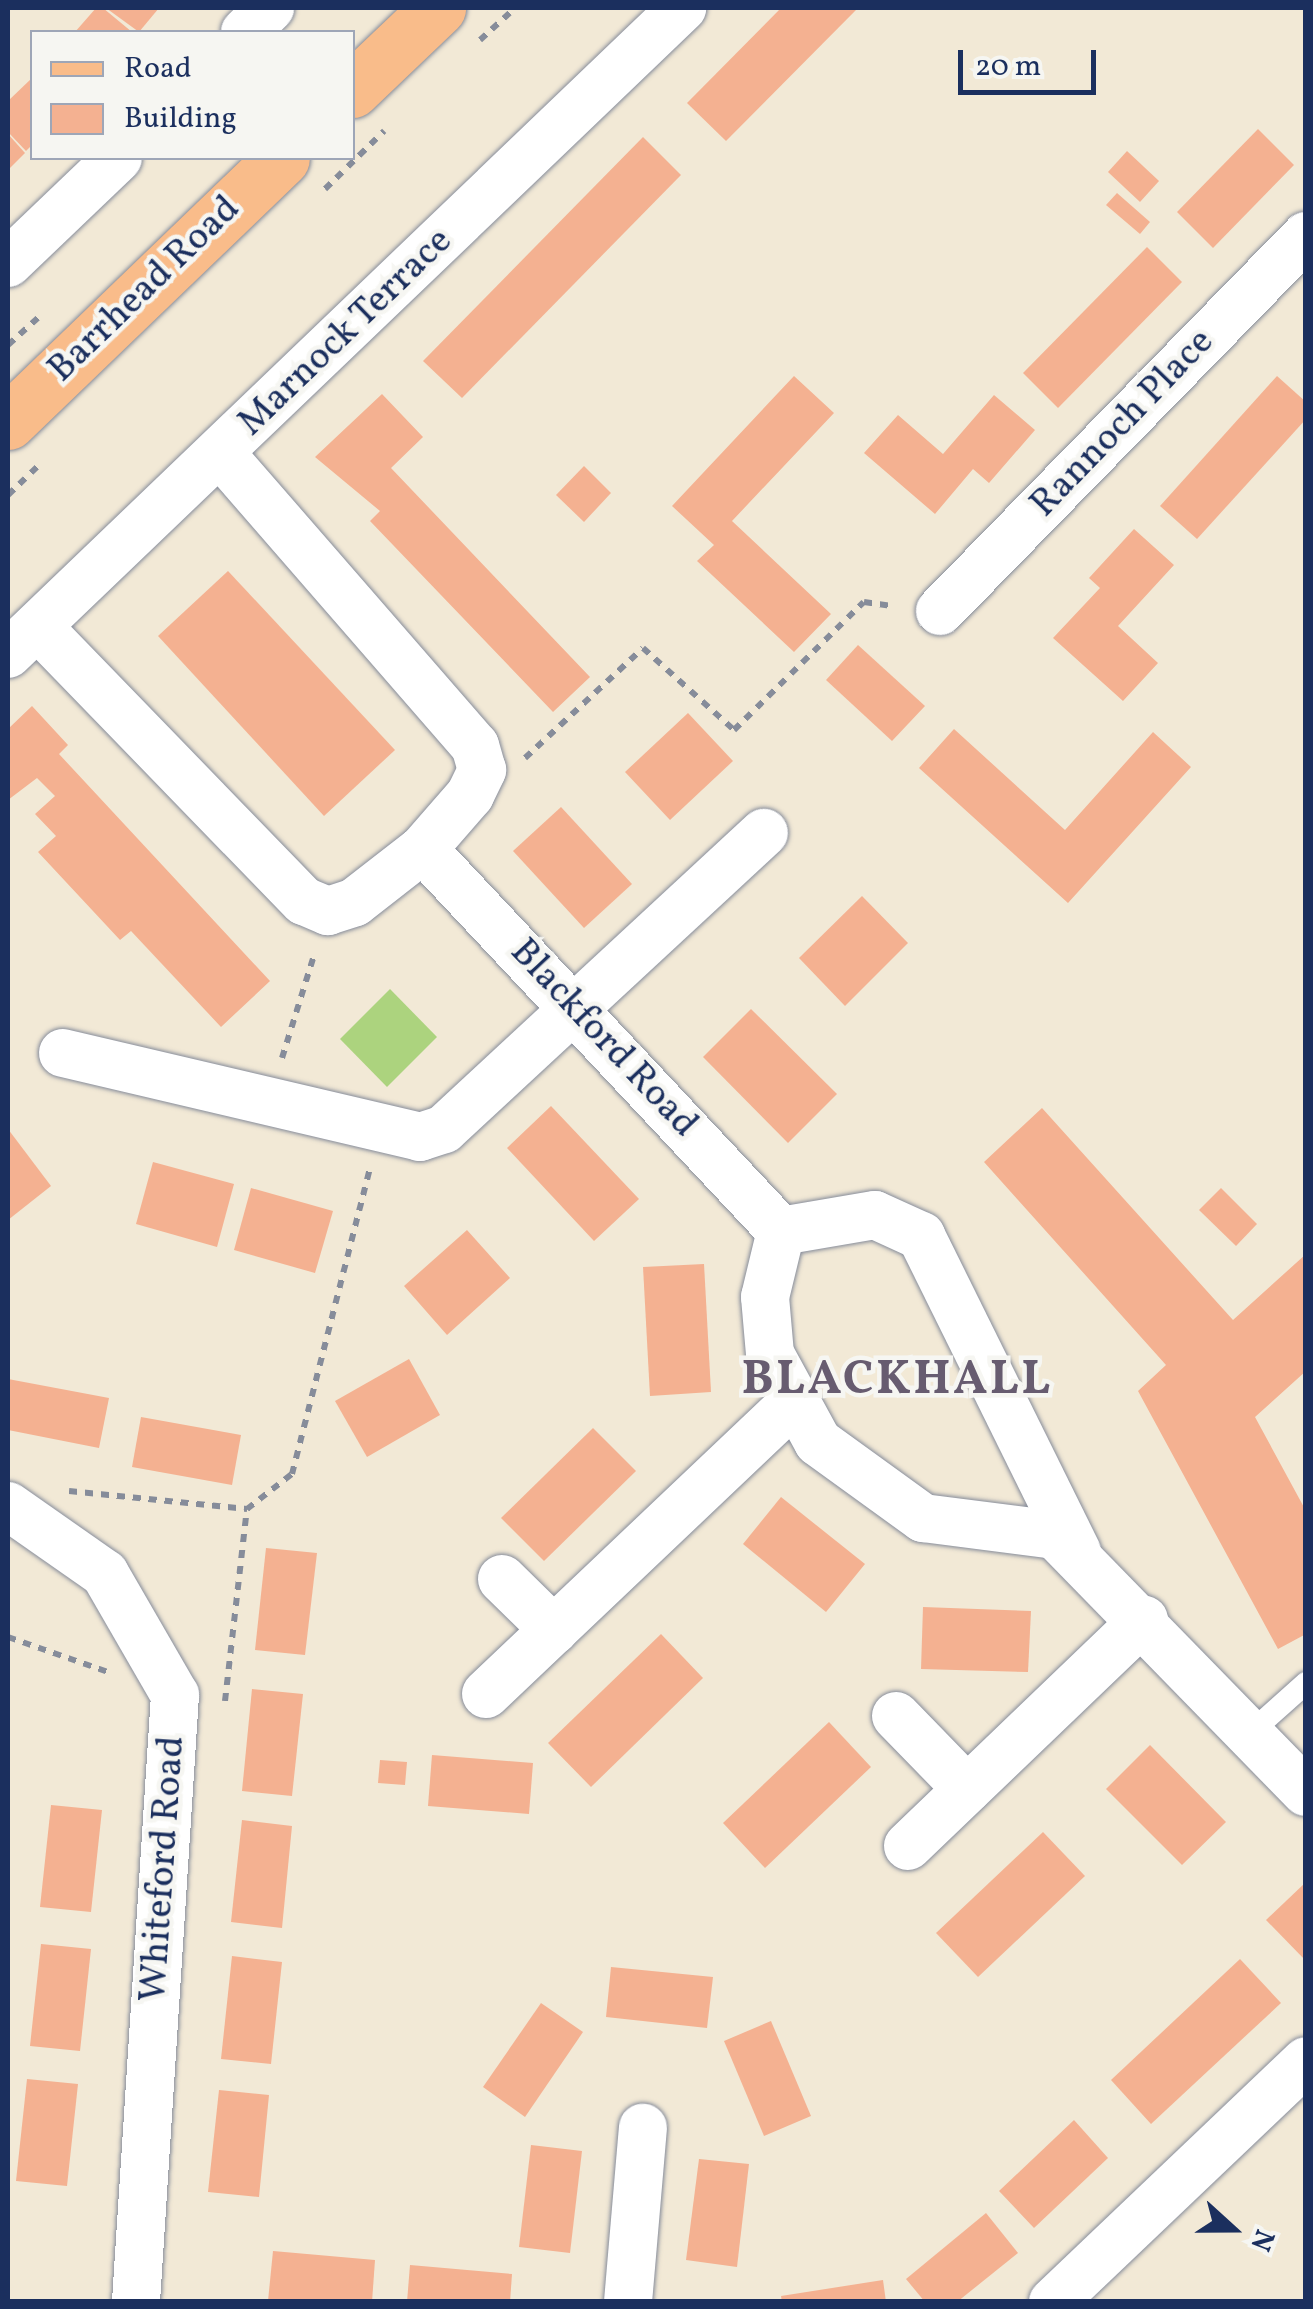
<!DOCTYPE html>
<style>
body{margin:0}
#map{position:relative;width:1313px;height:2309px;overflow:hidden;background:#f2e9d6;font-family:Vollkorn,serif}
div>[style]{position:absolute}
.green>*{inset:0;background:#acd37e}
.building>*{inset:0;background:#f4b191}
.path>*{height:6px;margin-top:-3px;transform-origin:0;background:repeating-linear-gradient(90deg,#868c9a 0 8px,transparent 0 16px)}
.roads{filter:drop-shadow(0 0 2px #868c9a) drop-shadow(0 0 2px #868c9a)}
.lane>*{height:22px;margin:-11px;padding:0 11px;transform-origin:11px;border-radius:11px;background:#fff}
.street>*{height:48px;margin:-24px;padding:0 24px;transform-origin:24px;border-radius:24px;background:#fff}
.primary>*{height:55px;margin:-27.5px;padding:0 27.5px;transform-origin:27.5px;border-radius:27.5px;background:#f9bc8a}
span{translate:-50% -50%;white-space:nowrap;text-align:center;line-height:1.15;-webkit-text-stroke:9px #f6f6f2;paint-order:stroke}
.street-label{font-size:38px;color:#1b2f5e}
.district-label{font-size:48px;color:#675c70;font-weight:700;letter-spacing:2.5px}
.frame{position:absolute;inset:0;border:10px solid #1b2f5e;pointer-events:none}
.legend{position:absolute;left:30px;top:30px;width:325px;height:130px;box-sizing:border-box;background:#f6f6f2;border:2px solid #9ea6b7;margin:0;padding:12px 18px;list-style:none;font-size:30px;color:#1b2f5e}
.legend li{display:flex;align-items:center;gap:20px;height:50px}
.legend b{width:50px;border:2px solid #9ea6b7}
.north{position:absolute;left:1183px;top:2179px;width:100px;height:100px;-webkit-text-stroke:8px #f6f6f2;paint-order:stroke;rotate:111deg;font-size:28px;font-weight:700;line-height:40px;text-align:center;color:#1b2f5e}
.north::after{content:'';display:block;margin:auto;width:35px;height:45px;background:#1b2f5e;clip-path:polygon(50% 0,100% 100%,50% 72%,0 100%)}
.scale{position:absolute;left:958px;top:50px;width:138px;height:45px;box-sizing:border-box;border:5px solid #1b2f5e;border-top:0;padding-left:12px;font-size:30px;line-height:35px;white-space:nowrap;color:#1b2f5e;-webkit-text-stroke:8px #f6f6f2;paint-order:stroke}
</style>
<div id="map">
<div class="green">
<i style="clip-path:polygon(390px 989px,437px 1037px,387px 1087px,340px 1039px)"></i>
</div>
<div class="building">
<i style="clip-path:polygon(96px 8px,103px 8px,132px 32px,75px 32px)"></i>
<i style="clip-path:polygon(106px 8px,159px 8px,139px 32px)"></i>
<i style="clip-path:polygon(781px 8px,858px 8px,726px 141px,687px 103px)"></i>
<i style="clip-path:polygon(32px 78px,32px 145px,26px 151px,8px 132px,8px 101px)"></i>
<i style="clip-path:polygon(1258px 129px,1294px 165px,1213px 248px,1177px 212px)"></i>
<i style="clip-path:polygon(8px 134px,25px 153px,8px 170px)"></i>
<i style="clip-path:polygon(643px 137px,681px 175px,462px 398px,423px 361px)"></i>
<i style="clip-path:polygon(1127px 151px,1159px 181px,1140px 202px,1108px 172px)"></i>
<i style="clip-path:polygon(1117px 193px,1150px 222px,1140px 234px,1106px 205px)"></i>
<i style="clip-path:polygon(1147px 247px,1182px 282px,1058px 408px,1023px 373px)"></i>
<i style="clip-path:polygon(794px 376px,834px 413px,732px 521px,831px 614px,794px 652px,697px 561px,714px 545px,672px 506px)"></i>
<i style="clip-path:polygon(1277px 376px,1306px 402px,1306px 419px,1197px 539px,1160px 506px)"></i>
<i style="clip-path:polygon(382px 394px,423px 437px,391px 468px,590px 677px,553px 712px,370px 521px,380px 511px,315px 457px)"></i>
<i style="clip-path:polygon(994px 395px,1035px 430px,989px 483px,973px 469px,935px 514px,864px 453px,898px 415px,943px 454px)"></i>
<i style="clip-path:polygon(584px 466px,611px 493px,584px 522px,556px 495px)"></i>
<i style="clip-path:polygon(1134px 529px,1174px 565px,1118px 626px,1158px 663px,1123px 701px,1053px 638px,1100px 588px,1089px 578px)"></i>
<i style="clip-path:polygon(228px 571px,395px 750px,324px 816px,158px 636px)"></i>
<i style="clip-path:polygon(858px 645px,925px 706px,892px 741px,826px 680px)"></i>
<i style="clip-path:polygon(32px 706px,68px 745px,59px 754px,270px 981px,221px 1027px,131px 931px,120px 940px,38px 852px,56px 836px,35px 814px,55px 796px,37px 778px,8px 800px,8px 729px)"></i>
<i style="clip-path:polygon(688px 713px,733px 761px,670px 820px,625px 772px)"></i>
<i style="clip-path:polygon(954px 729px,1065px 830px,1153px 732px,1191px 767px,1068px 903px,919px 768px)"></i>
<i style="clip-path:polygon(561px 807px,632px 884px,584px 928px,513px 851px)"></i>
<i style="clip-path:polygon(862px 896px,908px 943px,845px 1006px,799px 958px)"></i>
<i style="clip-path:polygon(751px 1009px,837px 1094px,788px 1143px,703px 1057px)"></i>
<i style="clip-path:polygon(551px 1106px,639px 1199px,594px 1241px,507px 1148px)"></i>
<i style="clip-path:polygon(1042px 1108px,1233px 1320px,1306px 1254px,1306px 1371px,1255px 1417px,1306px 1511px,1306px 1634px,1278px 1649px,1138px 1391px,1166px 1365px,984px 1162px)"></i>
<i style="clip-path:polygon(8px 1129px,51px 1186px,8px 1220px)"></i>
<i style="clip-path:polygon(153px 1162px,234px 1184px,217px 1247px,136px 1224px)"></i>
<i style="clip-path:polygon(251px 1188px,333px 1211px,315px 1273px,234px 1250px)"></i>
<i style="clip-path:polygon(1221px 1188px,1257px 1224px,1236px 1246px,1199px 1210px)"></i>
<i style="clip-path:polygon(467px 1230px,510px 1278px,447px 1335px,404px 1286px)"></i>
<i style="clip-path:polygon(704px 1264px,711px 1392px,650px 1396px,643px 1267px)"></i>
<i style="clip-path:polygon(409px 1359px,440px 1415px,367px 1457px,335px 1401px)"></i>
<i style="clip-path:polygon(8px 1379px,109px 1398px,99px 1448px,8px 1430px)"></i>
<i style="clip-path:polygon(141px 1417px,241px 1435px,232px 1485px,132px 1467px)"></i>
<i style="clip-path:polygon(593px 1428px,636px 1471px,544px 1561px,501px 1518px)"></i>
<i style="clip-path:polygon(781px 1497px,865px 1564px,826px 1612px,743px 1544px)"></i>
<i style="clip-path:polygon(266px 1548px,317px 1553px,305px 1655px,255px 1650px)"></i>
<i style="clip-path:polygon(923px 1607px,1031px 1611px,1028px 1672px,921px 1669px)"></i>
<i style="clip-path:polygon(661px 1634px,703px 1678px,591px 1787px,548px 1743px)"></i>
<i style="clip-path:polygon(252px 1689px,303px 1694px,292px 1796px,242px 1791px)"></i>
<i style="clip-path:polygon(829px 1722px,871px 1767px,765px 1868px,723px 1823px)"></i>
<i style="clip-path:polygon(1150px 1745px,1226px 1822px,1182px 1865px,1106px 1789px)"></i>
<i style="clip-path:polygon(432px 1755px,533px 1763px,529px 1814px,428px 1806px)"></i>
<i style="clip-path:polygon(380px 1760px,407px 1762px,405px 1785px,378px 1783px)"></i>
<i style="clip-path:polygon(51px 1805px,102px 1810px,91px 1912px,40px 1907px)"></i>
<i style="clip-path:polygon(242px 1820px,292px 1826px,282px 1928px,231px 1922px)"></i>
<i style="clip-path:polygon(1043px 1832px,1085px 1876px,978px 1977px,936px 1933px)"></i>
<i style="clip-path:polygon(1306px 1882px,1306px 1961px,1266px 1920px)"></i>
<i style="clip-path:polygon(41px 1944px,91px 1949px,80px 2051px,30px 2046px)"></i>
<i style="clip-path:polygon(232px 1956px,282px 1962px,271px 2064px,221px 2059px)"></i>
<i style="clip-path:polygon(1240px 1959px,1281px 2003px,1151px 2124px,1111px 2080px)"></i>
<i style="clip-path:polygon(611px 1967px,713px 1977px,707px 2028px,606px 2017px)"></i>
<i style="clip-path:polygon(541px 2003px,583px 2032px,525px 2117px,483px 2087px)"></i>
<i style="clip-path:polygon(771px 2021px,811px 2116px,764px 2136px,724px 2041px)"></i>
<i style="clip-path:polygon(27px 2079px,78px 2084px,67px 2186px,16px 2181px)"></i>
<i style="clip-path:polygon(219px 2090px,269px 2095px,259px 2197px,208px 2192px)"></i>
<i style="clip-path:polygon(1074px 2120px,1108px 2158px,1034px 2228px,999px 2191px)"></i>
<i style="clip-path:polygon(531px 2145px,582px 2151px,570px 2253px,519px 2247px)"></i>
<i style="clip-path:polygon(699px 2159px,749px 2164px,737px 2267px,686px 2260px)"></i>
<i style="clip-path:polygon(986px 2213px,1018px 2253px,957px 2302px,925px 2302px,906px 2279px)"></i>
<i style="clip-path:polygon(273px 2251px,375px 2260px,372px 2302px,268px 2301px)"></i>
<i style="clip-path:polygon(410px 2265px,512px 2274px,510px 2302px,407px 2302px)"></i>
<i style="clip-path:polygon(883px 2280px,886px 2302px,782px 2302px,781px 2296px)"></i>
</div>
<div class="path">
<i style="left:480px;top:40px;width:47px;rotate:-42.4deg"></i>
<i style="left:325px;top:189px;width:83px;rotate:-44.5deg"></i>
<i style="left:8px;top:345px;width:42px;rotate:-42.1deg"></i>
<i style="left:8px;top:495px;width:43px;rotate:-44.1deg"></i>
<i style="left:525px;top:758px;width:161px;rotate:-43deg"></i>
<i style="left:643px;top:648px;width:122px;rotate:42deg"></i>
<i style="left:734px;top:730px;width:182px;rotate:-44.6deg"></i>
<i style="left:864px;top:602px;width:30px;rotate:8deg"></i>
<i style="left:282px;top:1058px;width:108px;rotate:-72.7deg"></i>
<i style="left:69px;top:1491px;width:179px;rotate:5.8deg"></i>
<i style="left:247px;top:1509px;width:57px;rotate:-37.9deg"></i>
<i style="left:292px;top:1474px;width:313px;rotate:-75.7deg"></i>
<i style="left:8px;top:1637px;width:106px;rotate:19.3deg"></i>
<i style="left:225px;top:1701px;width:193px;rotate:-83.5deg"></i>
</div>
<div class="roads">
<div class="lane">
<i style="left:1250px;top:1733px;width:75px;rotate:-41.8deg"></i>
</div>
<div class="street">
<i style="left:245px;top:32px;width:35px;rotate:-44deg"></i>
<i style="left:8px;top:263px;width:152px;rotate:-43.7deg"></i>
<i style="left:940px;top:611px;width:524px;rotate:-45.7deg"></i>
<i style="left:39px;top:628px;width:380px;rotate:45.9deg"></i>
<i style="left:304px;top:901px;width:26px;rotate:23deg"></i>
<i style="left:328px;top:911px;width:28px;rotate:-18deg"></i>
<i style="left:355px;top:902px;width:86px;rotate:-37.9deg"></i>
<i style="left:423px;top:849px;width:72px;rotate:-49deg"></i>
<i style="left:470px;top:795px;width:28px;rotate:-64deg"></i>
<i style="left:482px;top:770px;width:25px;rotate:-106deg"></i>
<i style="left:475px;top:746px;width:387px;rotate:-131deg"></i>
<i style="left:8px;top:654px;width:934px;rotate:-43.78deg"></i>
<i style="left:423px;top:849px;width:524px;rotate:46.86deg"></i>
<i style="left:781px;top:1231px;width:68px;rotate:103.6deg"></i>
<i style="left:765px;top:1297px;width:57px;rotate:85deg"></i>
<i style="left:770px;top:1354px;width:100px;rotate:61.4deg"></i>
<i style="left:818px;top:1442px;width:130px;rotate:35.9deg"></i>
<i style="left:923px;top:1518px;width:133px;rotate:7.3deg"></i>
<i style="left:1055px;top:1535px;width:359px;rotate:45.7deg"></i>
<i style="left:63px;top:1053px;width:367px;rotate:13.2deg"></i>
<i style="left:420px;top:1137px;width:25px;rotate:-18deg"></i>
<i style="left:444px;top:1129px;width:436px;rotate:-42.8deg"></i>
<i style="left:781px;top:1231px;width:95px;rotate:-9.7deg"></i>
<i style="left:875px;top:1215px;width:51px;rotate:24.5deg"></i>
<i style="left:921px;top:1236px;width:352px;rotate:63.7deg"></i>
<i style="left:8px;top:1506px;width:118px;rotate:35deg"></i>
<i style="left:105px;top:1574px;width:140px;rotate:60deg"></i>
<i style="left:175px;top:1695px;width:608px;rotate:93.68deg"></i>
<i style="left:502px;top:1579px;width:73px;rotate:44.4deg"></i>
<i style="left:486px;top:1694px;width:420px;rotate:-43.5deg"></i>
<i style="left:896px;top:1716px;width:102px;rotate:45.8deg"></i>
<i style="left:908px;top:1846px;width:327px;rotate:-43.8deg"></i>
<i style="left:628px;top:2302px;width:175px;rotate:-85.1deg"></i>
<i style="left:1053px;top:2302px;width:349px;rotate:-43.6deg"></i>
</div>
<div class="primary">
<i style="left:352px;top:90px;width:119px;rotate:-43.6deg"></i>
<i style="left:8px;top:422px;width:380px;rotate:-43.9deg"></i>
</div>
</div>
<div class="street-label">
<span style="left:145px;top:290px;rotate:-44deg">Barrhead Road</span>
<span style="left:346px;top:333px;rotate:-44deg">Marnock Terrace</span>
<span style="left:1123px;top:424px;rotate:-46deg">Rannoch Place</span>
<span style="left:603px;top:1039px;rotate:47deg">Blackford Road</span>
<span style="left:164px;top:1869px;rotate:-86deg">Whiteford Road</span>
</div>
<div class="district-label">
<span style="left:897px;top:1381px">BLACKHALL</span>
</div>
<div class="frame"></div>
<ul class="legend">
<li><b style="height:12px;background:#f9bc8a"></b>Road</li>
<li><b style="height:28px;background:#f4b191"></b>Building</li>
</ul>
<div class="north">N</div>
<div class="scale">20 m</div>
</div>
